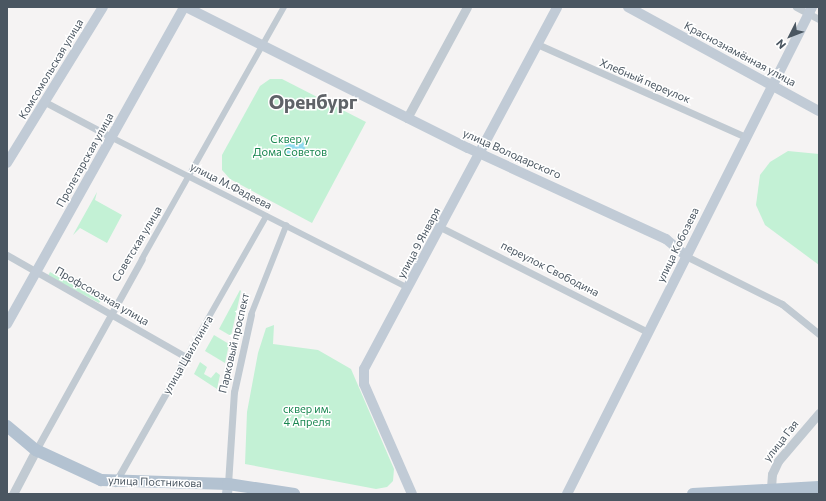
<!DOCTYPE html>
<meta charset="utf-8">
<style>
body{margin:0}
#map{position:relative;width:826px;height:501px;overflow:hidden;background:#f5f3f3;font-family:Commissioner,sans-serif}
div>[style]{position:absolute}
.green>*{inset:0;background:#c3f1d5}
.water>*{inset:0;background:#90daee}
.round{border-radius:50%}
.pedestrian>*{height:5.5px;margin:-2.75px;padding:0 2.75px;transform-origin:2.75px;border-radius:2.75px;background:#c1cad2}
.minor>*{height:7px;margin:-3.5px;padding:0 3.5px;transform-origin:3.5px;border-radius:3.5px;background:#c1cad2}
.tertiary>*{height:9px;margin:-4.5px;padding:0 4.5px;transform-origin:4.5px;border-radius:4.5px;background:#c1cad2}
.secondary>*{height:10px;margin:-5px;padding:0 5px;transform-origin:5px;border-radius:5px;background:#c1cbd6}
.primary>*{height:12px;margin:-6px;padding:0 6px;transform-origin:6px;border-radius:6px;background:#b3c2d1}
span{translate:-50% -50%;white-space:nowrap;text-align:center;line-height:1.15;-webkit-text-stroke:3px #fff;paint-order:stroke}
.street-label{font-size:11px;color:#4a5661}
.park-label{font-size:11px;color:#17864f}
.town-label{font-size:19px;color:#5f6368;font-weight:700}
.frame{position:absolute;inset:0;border:8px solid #4a5661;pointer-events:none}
.north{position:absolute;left:770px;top:16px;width:40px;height:40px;-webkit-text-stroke:3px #fff;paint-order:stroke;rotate:228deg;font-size:11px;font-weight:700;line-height:16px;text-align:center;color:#4a5661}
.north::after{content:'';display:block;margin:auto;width:14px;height:18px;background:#4a5661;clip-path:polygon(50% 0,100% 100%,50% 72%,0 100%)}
</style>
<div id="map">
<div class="green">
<i style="clip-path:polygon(270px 79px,282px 79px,366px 122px,312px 223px,230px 179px,222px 170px,222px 155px,260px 86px)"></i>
<i style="clip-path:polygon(788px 151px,819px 154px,819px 265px,765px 225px,756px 205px,760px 175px,770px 162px)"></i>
<i style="clip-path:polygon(97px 192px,95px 200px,122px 215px,107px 243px,80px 228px,73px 235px)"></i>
<i style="clip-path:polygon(50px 272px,101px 300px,99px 303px,48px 276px)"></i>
<i style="clip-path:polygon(240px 290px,241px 291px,231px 336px,219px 329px)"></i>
<i style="clip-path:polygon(274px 325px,273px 344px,318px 350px,351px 369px,394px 469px,393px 481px,387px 487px,376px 489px,245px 464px,247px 412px,258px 353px,266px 328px)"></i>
<i style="clip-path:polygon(214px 335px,229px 344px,225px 363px,205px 351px)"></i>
<i style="clip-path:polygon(200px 362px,207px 367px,204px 374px,211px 378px,216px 372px,220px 375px,217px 389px,194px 374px)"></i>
</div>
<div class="water">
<i class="round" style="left:285px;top:138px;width:20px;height:20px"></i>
</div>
<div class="pedestrian">
<i style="left:111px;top:137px;width:333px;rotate:26.9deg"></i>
<i style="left:142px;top:259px;width:289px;rotate:-60.6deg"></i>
<i style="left:251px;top:315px;width:96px;rotate:-68.5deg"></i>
<i style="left:192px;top:347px;width:150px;rotate:-60.4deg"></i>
</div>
<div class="minor">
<i style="left:796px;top:7px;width:26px;rotate:28deg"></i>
<i style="left:537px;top:44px;width:227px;rotate:24deg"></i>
<i style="left:45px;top:102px;width:75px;rotate:27.9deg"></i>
<i style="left:440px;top:227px;width:233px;rotate:26.8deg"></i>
<i style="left:7px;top:255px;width:206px;rotate:29.7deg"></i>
<i style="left:686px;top:256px;width:107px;rotate:26.6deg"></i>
<i style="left:782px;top:304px;width:48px;rotate:39deg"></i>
<i style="left:36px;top:450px;width:218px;rotate:-61deg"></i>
<i style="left:115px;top:483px;width:156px;rotate:-60.5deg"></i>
<i style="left:228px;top:484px;width:92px;rotate:-86.3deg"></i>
<i style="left:234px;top:392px;width:79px;rotate:-77.6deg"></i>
</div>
<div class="tertiary">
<i style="left:407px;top:118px;width:126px;rotate:-61.6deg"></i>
<i style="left:771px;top:488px;width:14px;rotate:-86deg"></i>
<i style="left:772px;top:474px;width:14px;rotate:-65deg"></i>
<i style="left:778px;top:461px;width:63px;rotate:-49.5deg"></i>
<i style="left:13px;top:494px;width:50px;rotate:-62.4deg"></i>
</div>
<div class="secondary">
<i style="left:186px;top:7px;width:315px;rotate:26.6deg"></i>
<i style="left:468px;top:148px;width:218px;rotate:24.7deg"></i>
<i style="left:666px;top:239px;width:26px;rotate:40deg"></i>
<i style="left:628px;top:7px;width:217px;rotate:28.6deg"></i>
<i style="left:7px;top:163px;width:183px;rotate:-58.4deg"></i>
<i style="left:7px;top:324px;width:363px;rotate:-60.8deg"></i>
<i style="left:227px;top:494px;width:10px;rotate:-84deg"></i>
<i style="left:412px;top:494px;width:120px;rotate:-113.6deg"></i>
<i style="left:364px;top:384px;width:15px;rotate:-90deg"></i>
<i style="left:364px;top:369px;width:410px;rotate:-61.9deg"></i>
<i style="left:567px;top:494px;width:545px;rotate:-63.29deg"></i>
</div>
<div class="primary">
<i style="left:7px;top:426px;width:38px;rotate:40deg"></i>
<i style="left:36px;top:450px;width:72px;rotate:24.8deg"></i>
<i style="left:101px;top:480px;width:127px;rotate:1.8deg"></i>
<i style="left:228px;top:484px;width:67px;rotate:8.6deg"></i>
<i style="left:693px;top:494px;width:126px;rotate:-3.2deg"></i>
</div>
<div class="street-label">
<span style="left:740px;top:54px;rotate:28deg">Краснознамённая улица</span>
<span style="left:51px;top:69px;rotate:-59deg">Комсомольская улица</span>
<span style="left:645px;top:81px;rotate:23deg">Хлебный переулок</span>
<span style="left:512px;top:154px;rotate:24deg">улица Володарского</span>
<span style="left:85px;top:160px;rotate:-61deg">Пролетарская улица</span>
<span style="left:231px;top:186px;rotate:27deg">улица М.Фадеева</span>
<span style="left:419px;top:243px;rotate:-62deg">улица 9 Января</span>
<span style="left:137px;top:244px;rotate:-59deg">Советская улица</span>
<span style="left:678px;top:245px;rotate:-64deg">улица Кобозева</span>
<span style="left:550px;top:269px;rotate:27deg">переулок Свободина</span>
<span style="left:102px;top:296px;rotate:30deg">Профсоюзная улица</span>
<span style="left:234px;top:343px;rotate:-77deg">Парковый проспект</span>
<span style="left:188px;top:355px;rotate:-60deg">улица Цвиллинга</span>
<span style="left:781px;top:441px;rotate:-52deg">улица Гая</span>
<span style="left:155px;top:482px;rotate:2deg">улица Постникова</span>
</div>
<div class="park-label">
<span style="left:290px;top:146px">Сквер у<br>Дома Советов</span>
<span style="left:307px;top:416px">сквер им.<br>4 Апреля</span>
</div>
<div class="town-label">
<span style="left:313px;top:102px">Оренбург</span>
</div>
<div class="frame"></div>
<div class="north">N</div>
</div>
